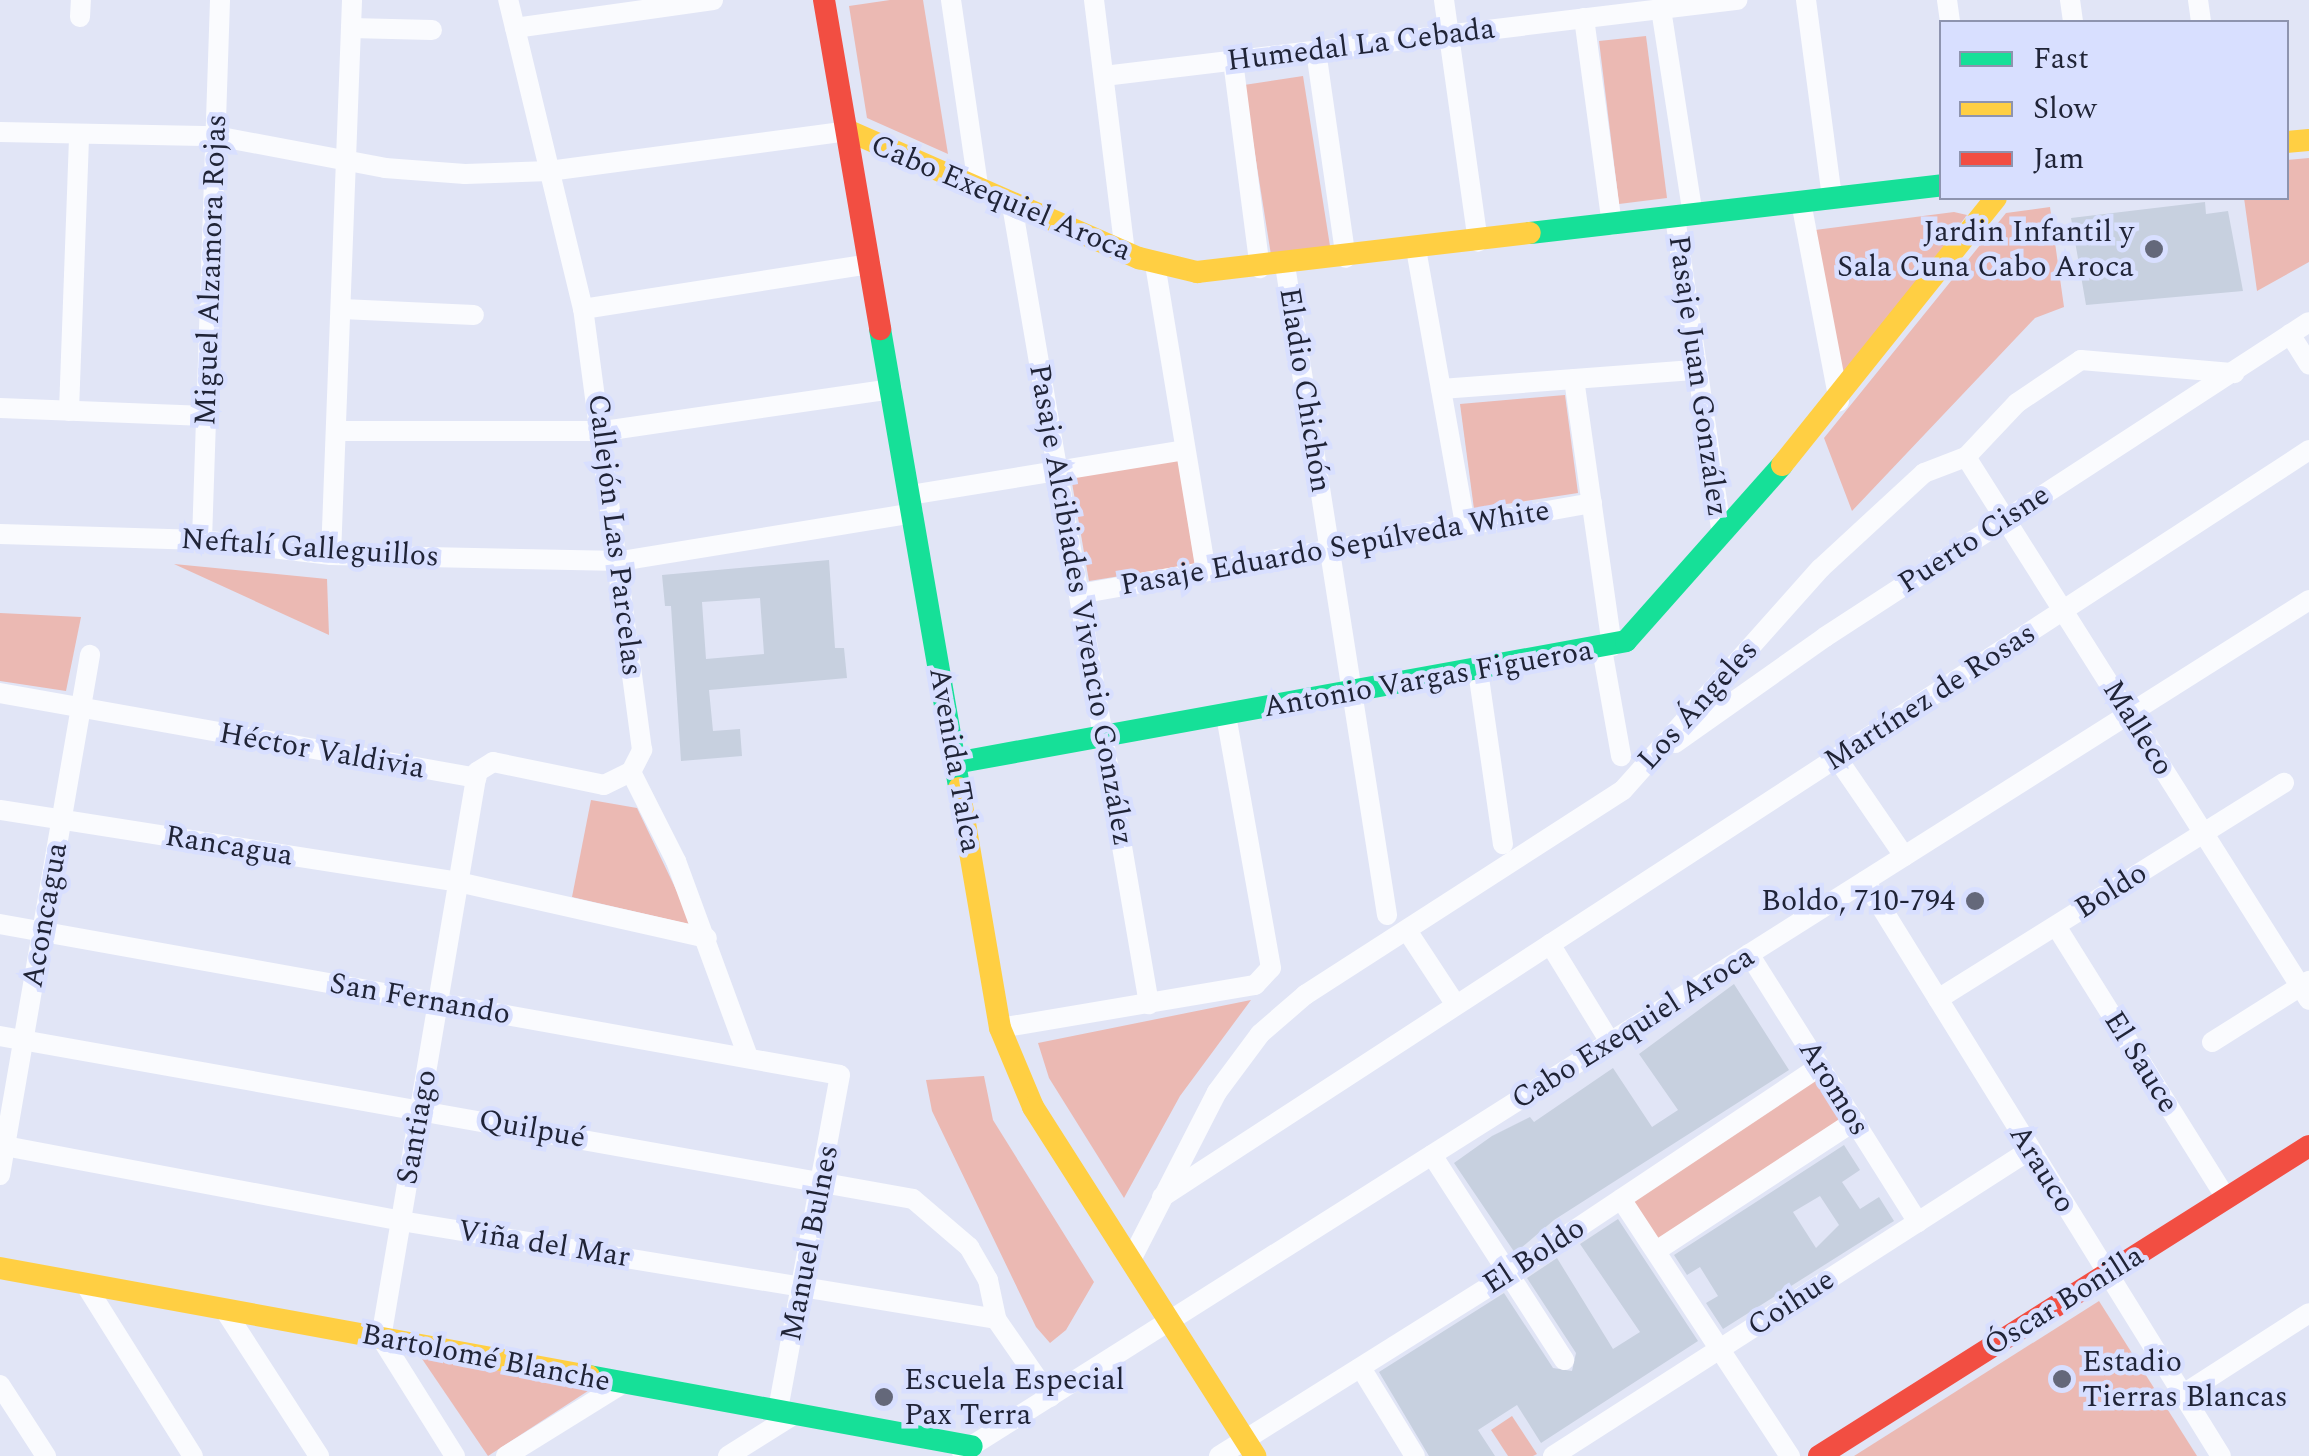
<!DOCTYPE html>
<meta charset="utf-8">
<style>
body{margin:0}
#map{position:relative;width:2309px;height:1456px;overflow:hidden;background:#e1e5f6;font-family:Spectral,serif}
div>[style]{position:absolute}
.green>*{inset:0;background:#ebb9b3}
.building>*{inset:0;background:#c7d0df}
.street>*{height:20px;margin:-10px;padding:0 10px;transform-origin:10px;border-radius:10px;background:#fafbfe}
.fast>*{height:22px;margin:-11px;padding:0 11px;transform-origin:11px;border-radius:11px;background:#16e098}
.slow>*{height:22px;margin:-11px;padding:0 11px;transform-origin:11px;border-radius:11px;background:#ffcf43}
.jam>*{height:22px;margin:-11px;padding:0 11px;transform-origin:11px;border-radius:11px;background:#f24e42}
.dots>*{width:28px;height:28px;translate:-50% -50%;box-sizing:border-box;border:5px solid #d8dfff;border-radius:50%}
span{translate:-50% -50%;white-space:nowrap;text-align:center;line-height:1.15;-webkit-text-stroke:9px #d8dfff;paint-order:stroke}
.street-label{font-size:30px;color:#202437}
.poi-label{font-size:30px;color:#202437}
.right{translate:-100% -50%;text-align:right}
.left{translate:0 -50%;text-align:left}
.legend{position:absolute;left:1939px;top:20px;width:350px;height:180px;box-sizing:border-box;background:#d8dfff;border:2px solid #8e94af;margin:0;padding:12px 18px;list-style:none;font-size:30px;color:#202437}
.legend li{display:flex;align-items:center;gap:20px;height:50px}
.legend b{width:50px;border:2px solid #8e94af}
</style>
<div id="map">
<div class="green">
<i style="clip-path:polygon(890px 0,923px 0,948px 154px,867px 118px,849px 6px)"></i>
<i style="clip-path:polygon(1646px 36px,1667px 198px,1619px 204px,1599px 41px)"></i>
<i style="clip-path:polygon(1303px 76px,1330px 246px,1271px 255px,1244px 85px)"></i>
<i style="clip-path:polygon(2309px 158px,2309px 262px,2257px 291px,2244px 198px,2286px 198px,2287px 160px)"></i>
<i style="clip-path:polygon(2050px 207px,2064px 307px,2035px 318px,1852px 511px,1824px 438px,2006px 213px)"></i>
<i style="clip-path:polygon(1954px 212px,1967px 215px,1842px 382px,1815px 230px)"></i>
<i style="clip-path:polygon(1565px 395px,1578px 493px,1474px 509px,1460px 404px)"></i>
<i style="clip-path:polygon(1178px 460px,1195px 564px,1089px 581px,1071px 477px)"></i>
<i style="clip-path:polygon(174px 564px,327px 579px,329px 635px)"></i>
<i style="clip-path:polygon(0 613px,81px 617px,66px 691px,0 681px)"></i>
<i style="clip-path:polygon(591px 800px,637px 808px,693px 925px,572px 897px)"></i>
<i style="clip-path:polygon(1251px 1000px,1180px 1096px,1124px 1198px,1049px 1078px,1038px 1043px)"></i>
<i style="clip-path:polygon(984px 1076px,993px 1120px,1094px 1282px,1066px 1330px,1050px 1343px,1036px 1327px,932px 1111px,926px 1080px)"></i>
<i style="clip-path:polygon(1817px 1077px,1845px 1120px,1656px 1242px,1628px 1198px)"></i>
<i style="clip-path:polygon(2099px 1301px,2197px 1456px,1854px 1456px)"></i>
<i style="clip-path:polygon(416px 1350px,594px 1387px,488px 1456px)"></i>
<i style="clip-path:polygon(1512px 1416px,1537px 1454px,1533px 1456px,1508px 1456px,1491px 1430px)"></i>
</div>
<div class="building">
<i style="clip-path:polygon(2205px 202px,2206px 214px,2228px 211px,2243px 291px,2086px 305px,2071px 218px)"></i>
<i style="clip-path:polygon(evenodd,829px 560px,835px 648px,844px 648px,847px 678px,709px 690px,713px 731px,740px 729px,742px 756px,681px 761px,671px 606px,665px 606px,662px 575px,829px 560px,760px 598px,764px 654px,706px 659px,702px 602px,760px 598px)"></i>
<i style="clip-path:polygon(1734px 984px,1789px 1070px,1554px 1220px,1515px 1253px,1454px 1163px,1492px 1136px,1530px 1117px,1534px 1122px,1613px 1068px,1652px 1127px,1678px 1110px,1639px 1054px)"></i>
<i style="clip-path:polygon(evenodd,1844px 1145px,1860px 1170px,1842px 1182px,1860px 1209px,1879px 1197px,1894px 1221px,1723px 1329px,1706px 1303px,1718px 1296px,1700px 1267px,1687px 1275px,1674px 1255px,1844px 1145px,1820px 1196px,1839px 1225px,1816px 1248px,1793px 1212px,1820px 1196px)"></i>
<i style="clip-path:polygon(1618px 1219px,1698px 1341px,1541px 1443px,1517px 1405px,1478px 1430px,1495px 1456px,1429px 1456px,1379px 1372px,1504px 1293px,1553px 1368px,1572px 1371px,1576px 1353px,1527px 1278px,1557px 1258px,1613px 1349px,1640px 1332px,1580px 1244px)"></i>
</div>
<div class="street">
<i style="left:951px;top:0;width:194px;rotate:81.7deg"></i>
<i style="left:1094px;top:0;width:254px;rotate:83deg"></i>
<i style="left:1444px;top:0;width:244px;rotate:82deg"></i>
<i style="left:1806px;top:0;width:200px;rotate:82.5deg"></i>
<i style="left:1947px;top:0;width:22px;rotate:82deg"></i>
<i style="left:2070px;top:0;width:22px;rotate:82deg"></i>
<i style="left:2198px;top:0;width:22px;rotate:82deg"></i>
<i style="left:1661px;top:9px;width:208px;rotate:81.2deg"></i>
<i style="left:80px;top:17px;width:17px;rotate:-87deg"></i>
<i style="left:1584px;top:18px;width:209px;rotate:82.3deg"></i>
<i style="left:351px;top:28px;width:81px;rotate:1.4deg"></i>
<i style="left:515px;top:28px;width:200px;rotate:-8deg"></i>
<i style="left:1316px;top:51px;width:209px;rotate:81.8deg"></i>
<i style="left:1233px;top:61px;width:209px;rotate:82.6deg"></i>
<i style="left:1104px;top:76px;width:638px;rotate:-6.85deg"></i>
<i style="left:0;top:132px;width:216px;rotate:1.1deg"></i>
<i style="left:216px;top:136px;width:172px;rotate:10.7deg"></i>
<i style="left:385px;top:168px;width:80px;rotate:4.3deg"></i>
<i style="left:465px;top:174px;width:84px;rotate:-2deg"></i>
<i style="left:549px;top:171px;width:303px;rotate:-7.6deg"></i>
<i style="left:1801px;top:202px;width:203px;rotate:79.2deg"></i>
<i style="left:1012px;top:205px;width:811px;rotate:80.27deg"></i>
<i style="left:1675px;top:217px;width:321px;rotate:81.6deg"></i>
<i style="left:1416px;top:249px;width:279px;rotate:79.9deg"></i>
<i style="left:1155px;top:264px;width:311px;rotate:80.6deg"></i>
<i style="left:1285px;top:265px;width:658px;rotate:81.08deg"></i>
<i style="left:342px;top:309px;width:132px;rotate:2.6deg"></i>
<i style="left:583px;top:309px;width:291px;rotate:-8.9deg"></i>
<i style="left:2290px;top:334px;width:36px;rotate:58deg"></i>
<i style="left:1574px;top:379px;width:270px;rotate:81.9deg"></i>
<i style="left:1441px;top:389px;width:253px;rotate:-4.3deg"></i>
<i style="left:0;top:408px;width:206px;rotate:2.2deg"></i>
<i style="left:69px;top:411px;width:277px;rotate:-87.9deg"></i>
<i style="left:337px;top:431px;width:267px"></i>
<i style="left:604px;top:431px;width:291px;rotate:-8.3deg"></i>
<i style="left:1966px;top:457px;width:642px;rotate:57.72deg"></i>
<i style="left:1966px;top:457px;width:74px;rotate:-46.6deg"></i>
<i style="left:2017px;top:403px;width:77px;rotate:-33.9deg"></i>
<i style="left:2081px;top:360px;width:154px;rotate:4.9deg"></i>
<i style="left:910px;top:495px;width:278px;rotate:-9.3deg"></i>
<i style="left:0;top:534px;width:202px;rotate:1.7deg"></i>
<i style="left:202px;top:540px;width:130px;rotate:6.6deg"></i>
<i style="left:331px;top:555px;width:290px;rotate:1.2deg"></i>
<i style="left:621px;top:561px;width:296px;rotate:-9.3deg"></i>
<i style="left:202px;top:540px;width:540px;rotate:-88.09deg"></i>
<i style="left:331px;top:555px;width:555px;rotate:-87.83deg"></i>
<i style="left:1079px;top:594px;width:521px;rotate:-10.06deg"></i>
<i style="left:1602px;top:649px;width:109px;rotate:79.9deg"></i>
<i style="left:1478px;top:671px;width:175px;rotate:81.8deg"></i>
<i style="left:0;top:693px;width:484px;rotate:10.1deg"></i>
<i style="left:1675px;top:743px;width:184px;rotate:-35.2deg"></i>
<i style="left:1825px;top:637px;width:577px;rotate:-33.06deg"></i>
<i style="left:1837px;top:758px;width:119px;rotate:55.6deg"></i>
<i style="left:631px;top:772px;width:100px;rotate:63.2deg"></i>
<i style="left:676px;top:861px;width:206px;rotate:69.8deg"></i>
<i style="left:0;top:810px;width:464px;rotate:8.9deg"></i>
<i style="left:458px;top:882px;width:255px;rotate:12.7deg"></i>
<i style="left:1865px;top:881px;width:676px;rotate:58.24deg"></i>
<i style="left:0;top:924px;width:853px;rotate:10.19deg"></i>
<i style="left:840px;top:1075px;width:342px;rotate:100.5deg"></i>
<i style="left:2056px;top:926px;width:321px;rotate:58deg"></i>
<i style="left:1408px;top:932px;width:87px;rotate:56.7deg"></i>
<i style="left:1550px;top:944px;width:115px;rotate:58.5deg"></i>
<i style="left:1749px;top:954px;width:317px;rotate:57.8deg"></i>
<i style="left:1938px;top:999px;width:408px;rotate:-32deg"></i>
<i style="left:1000px;top:1028px;width:259px;rotate:-9.6deg"></i>
<i style="left:1255px;top:985px;width:23px;rotate:-47deg"></i>
<i style="left:1271px;top:968px;width:256px;rotate:-100.1deg"></i>
<i style="left:0;top:1036px;width:927px;rotate:10.12deg"></i>
<i style="left:913px;top:1199px;width:74px;rotate:40.6deg"></i>
<i style="left:969px;top:1247px;width:38px;rotate:60deg"></i>
<i style="left:988px;top:1280px;width:40px;rotate:78deg"></i>
<i style="left:2212px;top:1042px;width:115px;rotate:-32.2deg"></i>
<i style="left:0;top:1145px;width:408px;rotate:10.7deg"></i>
<i style="left:401px;top:1221px;width:603px;rotate:9.35deg"></i>
<i style="left:996px;top:1319px;width:95px;rotate:55.3deg"></i>
<i style="left:1432px;top:1155px;width:244px;rotate:57.2deg"></i>
<i style="left:0;top:1175px;width:528px;rotate:-80.18deg"></i>
<i style="left:1162px;top:1197px;width:1369px;rotate:-33.07deg"></i>
<i style="left:1621px;top:1199px;width:308px;rotate:56.7deg"></i>
<i style="left:1656px;top:1251px;width:238px;rotate:-33.2deg"></i>
<i style="left:1131px;top:1260px;width:189px;rotate:-62.9deg"></i>
<i style="left:1217px;top:1092px;width:72px;rotate:-53.4deg"></i>
<i style="left:1260px;top:1034px;width:60px;rotate:-40.9deg"></i>
<i style="left:1305px;top:995px;width:378px;rotate:-32.8deg"></i>
<i style="left:1623px;top:790px;width:297px;rotate:-48.3deg"></i>
<i style="left:1821px;top:568px;width:140px;rotate:-42.7deg"></i>
<i style="left:1924px;top:473px;width:45px;rotate:-20.9deg"></i>
<i style="left:85px;top:1284px;width:203px;rotate:57.9deg"></i>
<i style="left:224px;top:1309px;width:175px;rotate:57.1deg"></i>
<i style="left:1361px;top:1368px;width:103px;rotate:58.5deg"></i>
<i style="left:0;top:1385px;width:85px;rotate:57.1deg"></i>
<i style="left:2182px;top:1395px;width:151px;rotate:-32.8deg"></i>
<i style="left:962px;top:1452px;width:1594px;rotate:-32.31deg"></i>
<i style="left:455px;top:1456px;width:139px;rotate:-122.1deg"></i>
<i style="left:381px;top:1338px;width:574px;rotate:-80.37deg"></i>
<i style="left:477px;top:772px;width:19px;rotate:-32deg"></i>
<i style="left:493px;top:762px;width:113px;rotate:11.7deg"></i>
<i style="left:604px;top:785px;width:30px;rotate:-26deg"></i>
<i style="left:631px;top:772px;width:25px;rotate:-63deg"></i>
<i style="left:642px;top:750px;width:445px;rotate:-97.6deg"></i>
<i style="left:583px;top:309px;width:318px;rotate:-103.6deg"></i>
<i style="left:506px;top:1456px;width:137px;rotate:-31.8deg"></i>
<i style="left:728px;top:1456px;width:79px;rotate:-32.1deg"></i>
<i style="left:1219px;top:1456px;width:340px;rotate:-32.1deg"></i>
<i style="left:1507px;top:1275px;width:376px;rotate:-33.7deg"></i>
<i style="left:1553px;top:1456px;width:567px;rotate:-32.68deg"></i>
</div>
<div class="fast">
<i style="left:1530px;top:233px;width:415px;rotate:-6.6deg"></i>
<i style="left:880px;top:329px;width:466px;rotate:80.2deg"></i>
<i style="left:955px;top:763px;width:682px;rotate:-10.3deg"></i>
<i style="left:1626px;top:641px;width:235px;rotate:-48.4deg"></i>
<i style="left:589px;top:1376px;width:389px;rotate:10.4deg"></i>
</div>
<div class="slow">
<i style="left:849px;top:131px;width:317px;rotate:23.7deg"></i>
<i style="left:1139px;top:258px;width:60px;rotate:13.6deg"></i>
<i style="left:1197px;top:272px;width:335px;rotate:-6.7deg"></i>
<i style="left:2286px;top:142px;width:23px;rotate:-5deg"></i>
<i style="left:1782px;top:465px;width:342px;rotate:-51.3deg"></i>
<i style="left:959px;top:788px;width:243px;rotate:80.3deg"></i>
<i style="left:1000px;top:1028px;width:86px;rotate:67.3deg"></i>
<i style="left:1033px;top:1107px;width:414px;rotate:57.5deg"></i>
<i style="left:0;top:1268px;width:599px;rotate:10.39deg"></i>
</div>
<div class="jam">
<i style="left:824px;top:0;width:334px;rotate:80.3deg"></i>
<i style="left:1819px;top:1456px;width:580px;rotate:-32.32deg"></i>
</div>
<div class="dots">
<i style="left:2154px;top:249px;background:#64687a"></i>
<i style="left:1975px;top:901px;background:#64687a"></i>
<i style="left:2062px;top:1379px;background:#64687a"></i>
<i style="left:884px;top:1397px;background:#64687a"></i>
</div>
<div class="street-label">
<span style="left:1361px;top:45px;rotate:-7deg">Humedal La Cebada</span>
<span style="left:1001px;top:198px;rotate:23deg">Cabo Exequiel Aroca</span>
<span style="left:211px;top:270px;rotate:-88deg">Miguel Alzamora Rojas</span>
<span style="left:1698px;top:376px;rotate:82deg">Pasaje Juan González</span>
<span style="left:1305px;top:390px;rotate:81deg">Eladio Chichón</span>
<span style="left:615px;top:535px;rotate:83deg">Callejón Las Parcelas</span>
<span style="left:1974px;top:539px;rotate:-33deg">Puerto Cisne</span>
<span style="left:310px;top:548px;rotate:4deg">Neftalí Galleguillos</span>
<span style="left:1335px;top:548px;rotate:-10deg">Pasaje Eduardo Sepúlveda White</span>
<span style="left:1081px;top:605px;rotate:80deg">Pasaje Alcibiades Vivencio González</span>
<span style="left:1428px;top:679px;rotate:-10deg">Antonio Vargas Figueroa</span>
<span style="left:1930px;top:697px;rotate:-33deg">Martínez de Rosas</span>
<span style="left:1698px;top:705px;rotate:-48deg">Los Ángeles</span>
<span style="left:2138px;top:728px;rotate:58deg">Malleco</span>
<span style="left:322px;top:751px;rotate:10deg">Héctor Valdivia</span>
<span style="left:955px;top:760px;rotate:80deg">Avenida Talca</span>
<span style="left:229px;top:846px;rotate:9deg">Rancagua</span>
<span style="left:2111px;top:891px;rotate:-32deg">Boldo</span>
<span style="left:45px;top:915px;rotate:-80deg">Aconcagua</span>
<span style="left:420px;top:999px;rotate:10deg">San Fernando</span>
<span style="left:1633px;top:1028px;rotate:-32deg">Cabo Exequiel Aroca</span>
<span style="left:2141px;top:1062px;rotate:58deg">El Sauce</span>
<span style="left:1834px;top:1088px;rotate:58deg">Aromos</span>
<span style="left:417px;top:1127px;rotate:-80deg">Santiago</span>
<span style="left:532px;top:1129px;rotate:10deg">Quilpué</span>
<span style="left:2042px;top:1169px;rotate:58deg">Arauco</span>
<span style="left:810px;top:1243px;rotate:-79deg">Manuel Bulnes</span>
<span style="left:544px;top:1244px;rotate:9deg">Viña del Mar</span>
<span style="left:1534px;top:1256px;rotate:-33deg">El Boldo</span>
<span style="left:2064px;top:1301px;rotate:-32deg">Óscar Bonilla</span>
<span style="left:1791px;top:1303px;rotate:-33deg">Coihue</span>
<span style="left:486px;top:1358px;rotate:11deg">Bartolomé Blanche</span>
</div>
<div class="poi-label">
<span class="right" style="left:2134px;top:249px">Jardin Infantil y<br>Sala Cuna Cabo Aroca</span>
<span class="right" style="left:1955px;top:901px">Boldo, 710-794</span>
<span class="left" style="left:2082px;top:1379px">Estadio<br>Tierras Blancas</span>
<span class="left" style="left:904px;top:1397px">Escuela Especial<br>Pax Terra</span>
</div>
<ul class="legend">
<li><b style="height:12px;background:#16e098"></b>Fast</li>
<li><b style="height:12px;background:#ffcf43"></b>Slow</li>
<li><b style="height:12px;background:#f24e42"></b>Jam</li>
</ul>
</div>
